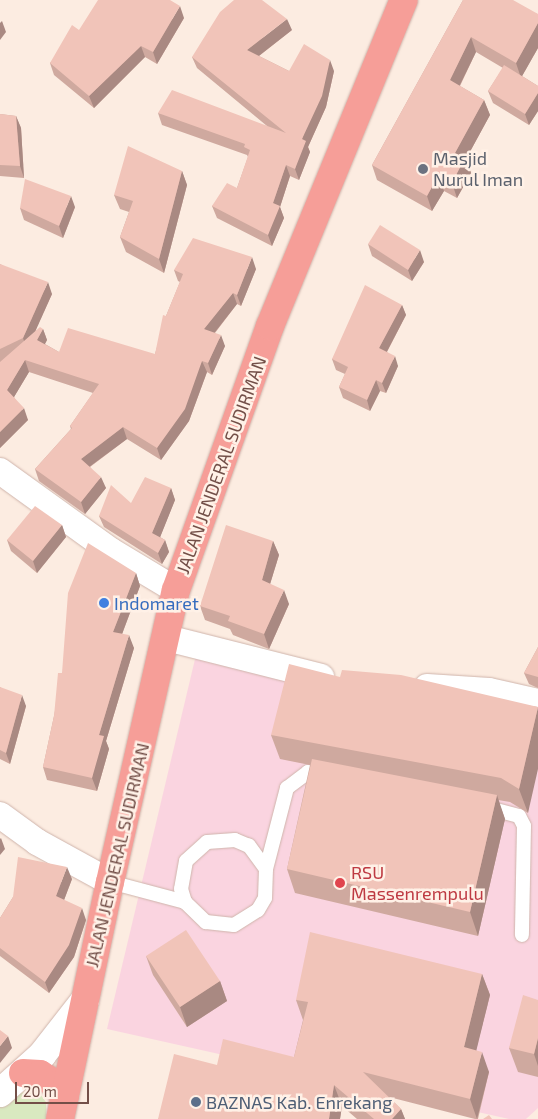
<!DOCTYPE html>
<style>
body{margin:0}
#map{position:relative;width:538px;height:1119px;overflow:hidden;background:#fcece1;font-family:"Exo 2",sans-serif}
div>[style]{position:absolute}
.medical>*{inset:0;background:#fad4e0}
.green>*{inset:0;background:#d9e9c0}
.roads{filter:drop-shadow(0 0 1px #cfb4ab) drop-shadow(0 0 1px #cfb4ab)}
.lane>*{height:14px;margin:-7px;padding:0 7px;transform-origin:7px;border-radius:7px;background:#fff}
.street>*{height:26px;margin:-13px;padding:0 13px;transform-origin:13px;border-radius:13px;background:#fff}
.secondary>*{height:28px;margin:-14px;padding:0 14px;transform-origin:14px;border-radius:14px;background:#fff}
.highway>*{height:28px;margin:-14px;padding:0 14px;transform-origin:14px;border-radius:14px;background:#f69e98}
.wall>*{inset:0;background:#cfa99f}
.shaded-wall>*{inset:0;background:#a98982}
.building>*{inset:0;background:#f1c4b9}
.dots>*{width:14px;height:14px;translate:-50% -50%;box-sizing:border-box;border:2px solid #fff1e7;border-radius:50%}
span{translate:-50% -50%;white-space:nowrap;text-align:center;line-height:1.15;-webkit-text-stroke:5px #fff1e7;paint-order:stroke}
.worship-label{font-size:18px;color:#5b616d}
.left{translate:0 -50%;text-align:left}
.street-label{font-size:18px;color:#734f48}
.shop-label{font-size:18px;color:#366cbe}
.health-label{font-size:18px;color:#be3a42}
.service-label{font-size:18px;color:#4e5e75}
.scale{position:absolute;left:15px;top:1082px;width:74px;height:22px;box-sizing:border-box;border:2px solid #734f48;border-top:0;padding-left:6px;font-size:15px;line-height:18px;white-space:nowrap;color:#734f48;-webkit-text-stroke:4px #fff1e7;paint-order:stroke}
</style>
<div id="map">
<div class="medical">
<i style="clip-path:polygon(196px 655px,538px 736px,538px 1108px,526px 1119px,509px 1119px,107px 1029px)"></i>
</div>
<div class="green">
<i style="clip-path:polygon(30px 1092px,40px 1094px,46px 1102px,46px 1119px,0 1119px,0 1107px,19px 1093px)"></i>
</div>
<div class="roads">
<div class="lane">
<i style="left:485px;top:807px;width:35px;rotate:15deg"></i>
<i style="left:519px;top:816px;width:11px;rotate:63deg"></i>
<i style="left:524px;top:826px;width:109px;rotate:91.1deg"></i>
<i style="left:266px;top:869px;width:84px;rotate:-75.5deg"></i>
<i style="left:287px;top:788px;width:26px;rotate:-37deg"></i>
<i style="left:308px;top:772px;width:18px;rotate:13deg"></i>
<i style="left:110px;top:882px;width:78px;rotate:14.9deg"></i>
<i style="left:185px;top:902px;width:29px;rotate:44deg"></i>
<i style="left:206px;top:922px;width:28px;rotate:6deg"></i>
<i style="left:234px;top:925px;width:28px;rotate:-32deg"></i>
<i style="left:258px;top:910px;width:14px;rotate:-60deg"></i>
<i style="left:265px;top:898px;width:29px;rotate:-88deg"></i>
<i style="left:266px;top:869px;width:29px;rotate:-126deg"></i>
<i style="left:249px;top:846px;width:15px;rotate:-157deg"></i>
<i style="left:235px;top:840px;width:28px;rotate:176deg"></i>
<i style="left:207px;top:842px;width:28px;rotate:138deg"></i>
<i style="left:186px;top:861px;width:28px;rotate:100deg"></i>
<i style="left:181px;top:889px;width:14px;rotate:73deg"></i>
</div>
<div class="street">
<i style="left:0;top:471px;width:137px;rotate:35.8deg"></i>
<i style="left:111px;top:551px;width:76px;rotate:31deg"></i>
<i style="left:167px;top:638px;width:159px;rotate:14.2deg"></i>
<i style="left:427px;top:687px;width:62px;rotate:3.7deg"></i>
<i style="left:489px;top:691px;width:50px;rotate:12.7deg"></i>
<i style="left:0;top:815px;width:46px;rotate:36.1deg"></i>
<i style="left:37px;top:842px;width:83px;rotate:28.7deg"></i>
</div>
<div class="secondary">
<i style="left:0;top:1093px;width:57px;rotate:-42.1deg"></i>
<i style="left:42px;top:1055px;width:70px;rotate:-52deg"></i>
</div>
<div class="highway">
<i style="left:23px;top:1073px;width:17px;rotate:3deg"></i>
<i style="left:40px;top:1074px;width:20px;rotate:33deg"></i>
<i style="left:57px;top:1085px;width:14px;rotate:56deg"></i>
<i style="left:60px;top:1119px;width:242px;rotate:-78.1deg"></i>
<i style="left:110px;top:882px;width:299px;rotate:-77.3deg"></i>
<i style="left:176px;top:590px;width:280px;rotate:-70.4deg"></i>
<i style="left:270px;top:326px;width:352px;rotate:-67.7deg"></i>
</div>
</div>
<div class="wall">
<i style="clip-path:polygon(463px 0,538px 14px,538px 48px,522px 76px,538px 86px,538px 111px,529px 125px,493px 103px,488px 91px,503px 68px,476px 52px,460px 86px,484px 100px,490px 115px,466px 159px,471px 173px,457px 198px,444px 191px,432px 211px,377px 180px,372px 165px)"></i>
<i style="clip-path:polygon(184px 18px,157px 64px,145px 57px,94px 108px,54px 75px,50px 63px,79px 30px)"></i>
<i style="clip-path:polygon(292px 30px,259px 56px,289px 71px,334px 71px,326px 107px,308px 147px,310px 152px,299px 180px,290px 176px,280px 207px,284px 218px,272px 246px,217px 218px,212px 206px,237px 188px,248px 157px,247px 155px,162px 125px,158px 113px,267px 126px,197px 68px,192px 57px)"></i>
<i style="clip-path:polygon(0 114px,16px 116px,21px 128px,24px 178px,0 176px)"></i>
<i style="clip-path:polygon(182px 171px,187px 185px,164px 273px,126px 252px,120px 237px,129px 212px,120px 209px,114px 195px)"></i>
<i style="clip-path:polygon(75px 207px,63px 238px,24px 220px,20px 208px)"></i>
<i style="clip-path:polygon(368px 244px,424px 262px,412px 281px,372px 256px)"></i>
<i style="clip-path:polygon(0 264px,52px 294px,35px 331px,43px 329px,47px 340px,45px 344px,59px 352px,155px 354px,166px 316px,180px 282px,178px 281px,174px 270px,256px 269px,241px 306px,237px 304px,215px 333px,225px 346px,212px 375px,207px 372px,189px 421px,161px 460px,127px 439px,90px 467px,106px 488px,85px 514px,39px 481px,35px 469px,71px 429px,70px 426px,93px 393px,29px 372px,14px 397px,28px 420px,0 448px)"></i>
<i style="clip-path:polygon(402px 305px,406px 315px,387px 352px,398px 366px,386px 393px,380px 391px,370px 411px,343px 398px,339px 387px,345px 374px,336px 370px,332px 359px)"></i>
<i style="clip-path:polygon(171px 488px,175px 500px,160px 537px,165px 540px,169px 552px,162px 564px,104px 527px,99px 516px)"></i>
<i style="clip-path:polygon(62px 525px,66px 537px,37px 573px,11px 551px,7px 540px)"></i>
<i style="clip-path:polygon(273px 541px,279px 555px,270px 584px,289px 604px,269px 649px,233px 635px,230px 629px,205px 620px,200px 606px)"></i>
<i style="clip-path:polygon(136px 573px,140px 586px,122px 634px,134px 648px,106px 741px,109px 749px,97px 791px,47px 780px,43px 767px,54px 716px,62px 673px)"></i>
<i style="clip-path:polygon(538px 647px,538px 688px,529px 684px,524px 673px)"></i>
<i style="clip-path:polygon(340px 677px,538px 707px,528px 813px,510px 802px,498px 800px,505px 819px,478px 936px,295px 893px,287px 869px,310px 765px,280px 759px,271px 735px)"></i>
<i style="clip-path:polygon(0 687px,26px 706px,10px 764px,0 759px)"></i>
<i style="clip-path:polygon(72px 879px,64px 900px,86px 920px,74px 957px,49px 993px,0 956px,0 918px,13px 897px)"></i>
<i style="clip-path:polygon(146px 956px,220px 981px,227px 1001px,187px 1027px,153px 975px)"></i>
<i style="clip-path:polygon(482px 974px,490px 995px,476px 1050px,489px 1072px,478px 1119px,475px 1119px,389px 1097px,401px 1109px,405px 1119px,357px 1119px,342px 1106px,340px 1119px,158px 1119px,217px 1065px,294px 1057px,303px 1020px,296px 1000px)"></i>
<i style="clip-path:polygon(538px 1000px,538px 1077px,518px 1072px,509px 1048px)"></i>
</div>
<div class="shaded-wall">
<i style="clip-path:polygon(180px 6px,184px 18px,157px 64px,153px 52px)"></i>
<i style="clip-path:polygon(287px 19px,292px 30px,251px 62px,247px 50px)"></i>
<i style="clip-path:polygon(2px 21px,6px 32px,0 40px,0 23px)"></i>
<i style="clip-path:polygon(538px 23px,538px 48px,521px 78px,516px 63px)"></i>
<i style="clip-path:polygon(471px 37px,476px 52px,455px 95px,450px 80px)"></i>
<i style="clip-path:polygon(141px 46px,145px 57px,94px 108px,89px 96px)"></i>
<i style="clip-path:polygon(330px 60px,334px 71px,326px 107px,308px 147px,310px 152px,299px 180px,295px 169px,302px 139px)"></i>
<i style="clip-path:polygon(538px 93px,538px 111px,529px 125px,525px 114px)"></i>
<i style="clip-path:polygon(484px 100px,490px 115px,466px 159px,471px 173px,457px 198px,452px 183px,455px 153px)"></i>
<i style="clip-path:polygon(16px 116px,21px 128px,24px 178px,20px 166px)"></i>
<i style="clip-path:polygon(286px 165px,290px 176px,280px 207px,284px 218px,272px 246px,268px 235px,273px 203px)"></i>
<i style="clip-path:polygon(182px 171px,187px 185px,164px 273px,159px 259px)"></i>
<i style="clip-path:polygon(438px 176px,444px 191px,432px 211px,427px 196px)"></i>
<i style="clip-path:polygon(71px 196px,75px 207px,63px 238px,59px 226px)"></i>
<i style="clip-path:polygon(420px 250px,424px 262px,412px 281px,408px 270px)"></i>
<i style="clip-path:polygon(252px 257px,256px 269px,241px 306px,237px 295px)"></i>
<i style="clip-path:polygon(48px 282px,52px 294px,27px 350px,23px 338px)"></i>
<i style="clip-path:polygon(233px 293px,237px 304px,208px 341px,204px 329px)"></i>
<i style="clip-path:polygon(402px 305px,406px 315px,383px 359px,379px 348px)"></i>
<i style="clip-path:polygon(43px 329px,47px 340px,41px 351px,37px 340px)"></i>
<i style="clip-path:polygon(221px 335px,225px 346px,212px 375px,208px 363px)"></i>
<i style="clip-path:polygon(395px 356px,398px 366px,386px 393px,382px 383px)"></i>
<i style="clip-path:polygon(25px 360px,29px 372px,11px 402px,7px 390px)"></i>
<i style="clip-path:polygon(202px 361px,207px 372px,189px 421px,161px 460px,157px 448px)"></i>
<i style="clip-path:polygon(376px 380px,380px 391px,370px 411px,367px 400px)"></i>
<i style="clip-path:polygon(24px 408px,28px 420px,0 448px,0 432px)"></i>
<i style="clip-path:polygon(123px 427px,127px 439px,85px 470px,81px 459px)"></i>
<i style="clip-path:polygon(101px 477px,106px 488px,85px 514px,81px 502px)"></i>
<i style="clip-path:polygon(171px 488px,175px 500px,157px 545px,152px 533px)"></i>
<i style="clip-path:polygon(62px 525px,66px 537px,37px 573px,33px 561px)"></i>
<i style="clip-path:polygon(165px 540px,169px 552px,162px 564px,158px 553px)"></i>
<i style="clip-path:polygon(273px 541px,279px 555px,267px 594px,262px 580px)"></i>
<i style="clip-path:polygon(136px 573px,140px 586px,118px 645px,113px 632px)"></i>
<i style="clip-path:polygon(284px 590px,289px 604px,269px 649px,264px 634px)"></i>
<i style="clip-path:polygon(129px 635px,134px 648px,106px 741px,109px 749px,97px 791px,92px 778px,99px 735px)"></i>
<i style="clip-path:polygon(22px 695px,26px 706px,10px 764px,6px 753px)"></i>
<i style="clip-path:polygon(538px 707px,538px 769px,528px 813px,519px 789px)"></i>
<i style="clip-path:polygon(497px 795px,505px 819px,478px 936px,470px 912px)"></i>
<i style="clip-path:polygon(1px 838px,5px 849px,0 855px,0 839px)"></i>
<i style="clip-path:polygon(67px 867px,72px 879px,61px 908px,56px 896px)"></i>
<i style="clip-path:polygon(82px 908px,86px 920px,74px 957px,49px 993px,45px 982px)"></i>
<i style="clip-path:polygon(482px 974px,490px 995px,472px 1068px,464px 1047px)"></i>
<i style="clip-path:polygon(220px 981px,227px 1001px,187px 1027px,180px 1007px)"></i>
<i style="clip-path:polygon(8px 1036px,12px 1048px,0 1063px,0 1046px)"></i>
<i style="clip-path:polygon(538px 1038px,538px 1066px,534px 1054px)"></i>
<i style="clip-path:polygon(482px 1052px,489px 1072px,477px 1119px,470px 1099px)"></i>
<i style="clip-path:polygon(334px 1085px,342px 1106px,340px 1119px,329px 1119px)"></i>
<i style="clip-path:polygon(401px 1109px,405px 1119px,392px 1119px)"></i>
</div>
<div class="building">
<i style="clip-path:polygon(98px 0,170px 0,180px 6px,153px 52px,141px 46px,89px 96px,50px 63px,72px 25px,79px 30px)"></i>
<i style="clip-path:polygon(234px 0,262px 0,287px 19px,247px 50px,289px 71px,304px 44px,330px 60px,322px 96px,302px 139px,306px 141px,295px 169px,286px 165px,273px 203px,280px 206px,268px 235px,212px 206px,227px 183px,237px 188px,250px 150px,244px 147px,245px 144px,158px 113px,172px 90px,286px 133px,192px 57px,220px 12px)"></i>
<i style="clip-path:polygon(463px 0,513px 0,538px 14px,538px 23px,516px 63px,471px 37px,450px 80px,484px 100px,455px 153px,465px 158px,452px 183px,438px 176px,427px 196px,372px 165px)"></i>
<i style="clip-path:polygon(504px 65px,538px 86px,538px 93px,525px 114px,488px 91px)"></i>
<i style="clip-path:polygon(0 114px,16px 116px,20px 166px,0 165px)"></i>
<i style="clip-path:polygon(128px 146px,182px 171px,159px 259px,120px 237px,133px 201px,114px 195px)"></i>
<i style="clip-path:polygon(25px 179px,71px 196px,59px 226px,20px 208px)"></i>
<i style="clip-path:polygon(380px 225px,420px 250px,408px 270px,368px 244px)"></i>
<i style="clip-path:polygon(193px 238px,252px 257px,237px 295px,233px 293px,204px 329px,221px 335px,208px 363px,202px 361px,185px 409px,157px 448px,123px 427px,81px 459px,101px 477px,81px 502px,35px 469px,72px 428px,70px 426px,99px 384px,25px 360px,7px 390px,24px 408px,0 432px,0 362px,40px 327px,43px 329px,37px 340px,59px 352px,68px 328px,155px 354px,163px 315px,166px 316px,183px 274px,174px 270px)"></i>
<i style="clip-path:polygon(0 264px,48px 282px,23px 338px,0 349px)"></i>
<i style="clip-path:polygon(365px 285px,402px 305px,379px 348px,395px 356px,382px 383px,376px 380px,367px 400px,339px 387px,348px 367px,332px 359px)"></i>
<i style="clip-path:polygon(145px 477px,171px 488px,152px 533px,165px 540px,158px 553px,99px 516px,111px 485px,131px 503px)"></i>
<i style="clip-path:polygon(35px 506px,62px 525px,33px 561px,7px 540px)"></i>
<i style="clip-path:polygon(226px 525px,273px 541px,262px 580px,284px 590px,264px 634px,228px 621px,230px 616px,200px 606px)"></i>
<i style="clip-path:polygon(88px 543px,136px 573px,113px 632px,129px 635px,99px 735px,104px 736px,92px 778px,43px 767px,54px 716px,58px 673px,62px 673px,68px 593px)"></i>
<i style="clip-path:polygon(538px 647px,538px 677px,524px 673px)"></i>
<i style="clip-path:polygon(289px 664px,340px 677px,342px 670px,401px 675px,538px 707px,519px 789px,501px 778px,271px 735px)"></i>
<i style="clip-path:polygon(0 687px,22px 695px,6px 753px,0 750px)"></i>
<i style="clip-path:polygon(312px 759px,497px 795px,470px 912px,287px 869px)"></i>
<i style="clip-path:polygon(18px 857px,67px 867px,56px 896px,82px 908px,69px 945px,45px 982px,0 948px,0 918px,13px 897px)"></i>
<i style="clip-path:polygon(186px 930px,220px 981px,180px 1007px,146px 956px)"></i>
<i style="clip-path:polygon(310px 932px,482px 974px,464px 1047px,482px 1052px,470px 1099px,363px 1072px,401px 1109px,392px 1119px,374px 1119px,334px 1085px,329px 1119px,158px 1119px,174px 1054px,217px 1065px,223px 1039px,294px 1057px,308px 1002px,296px 1000px)"></i>
<i style="clip-path:polygon(523px 995px,538px 1000px,538px 1038px,534px 1054px,509px 1048px)"></i>
<i style="clip-path:polygon(0 1030px,8px 1036px,0 1046px)"></i>
<i style="clip-path:polygon(489px 1115px,492px 1119px,483px 1119px)"></i>
</div>
<div class="dots">
<i style="left:423px;top:169px;background:#6b7280"></i>
<i style="left:104px;top:603px;background:#3f7fe0"></i>
<i style="left:340px;top:883px;background:#e0444e"></i>
<i style="left:196px;top:1102px;background:#5c6f8a"></i>
</div>
<div class="worship-label">
<span class="left" style="left:433px;top:169px">Masjid<br>Nurul Iman</span>
</div>
<div class="street-label">
<span style="left:221px;top:465px;rotate:-70deg">JALAN JENDERAL SUDIRMAN</span>
<span style="left:117px;top:855px;rotate:-77deg">JALAN JENDERAL SUDIRMAN</span>
</div>
<div class="shop-label">
<span class="left" style="left:114px;top:603px">Indomaret</span>
</div>
<div class="health-label">
<span class="left" style="left:351px;top:883px">RSU<br>Massenrempulu</span>
</div>
<div class="service-label">
<span class="left" style="left:206px;top:1102px">BAZNAS Kab. Enrekang</span>
</div>
<div class="scale">20 m</div>
</div>
